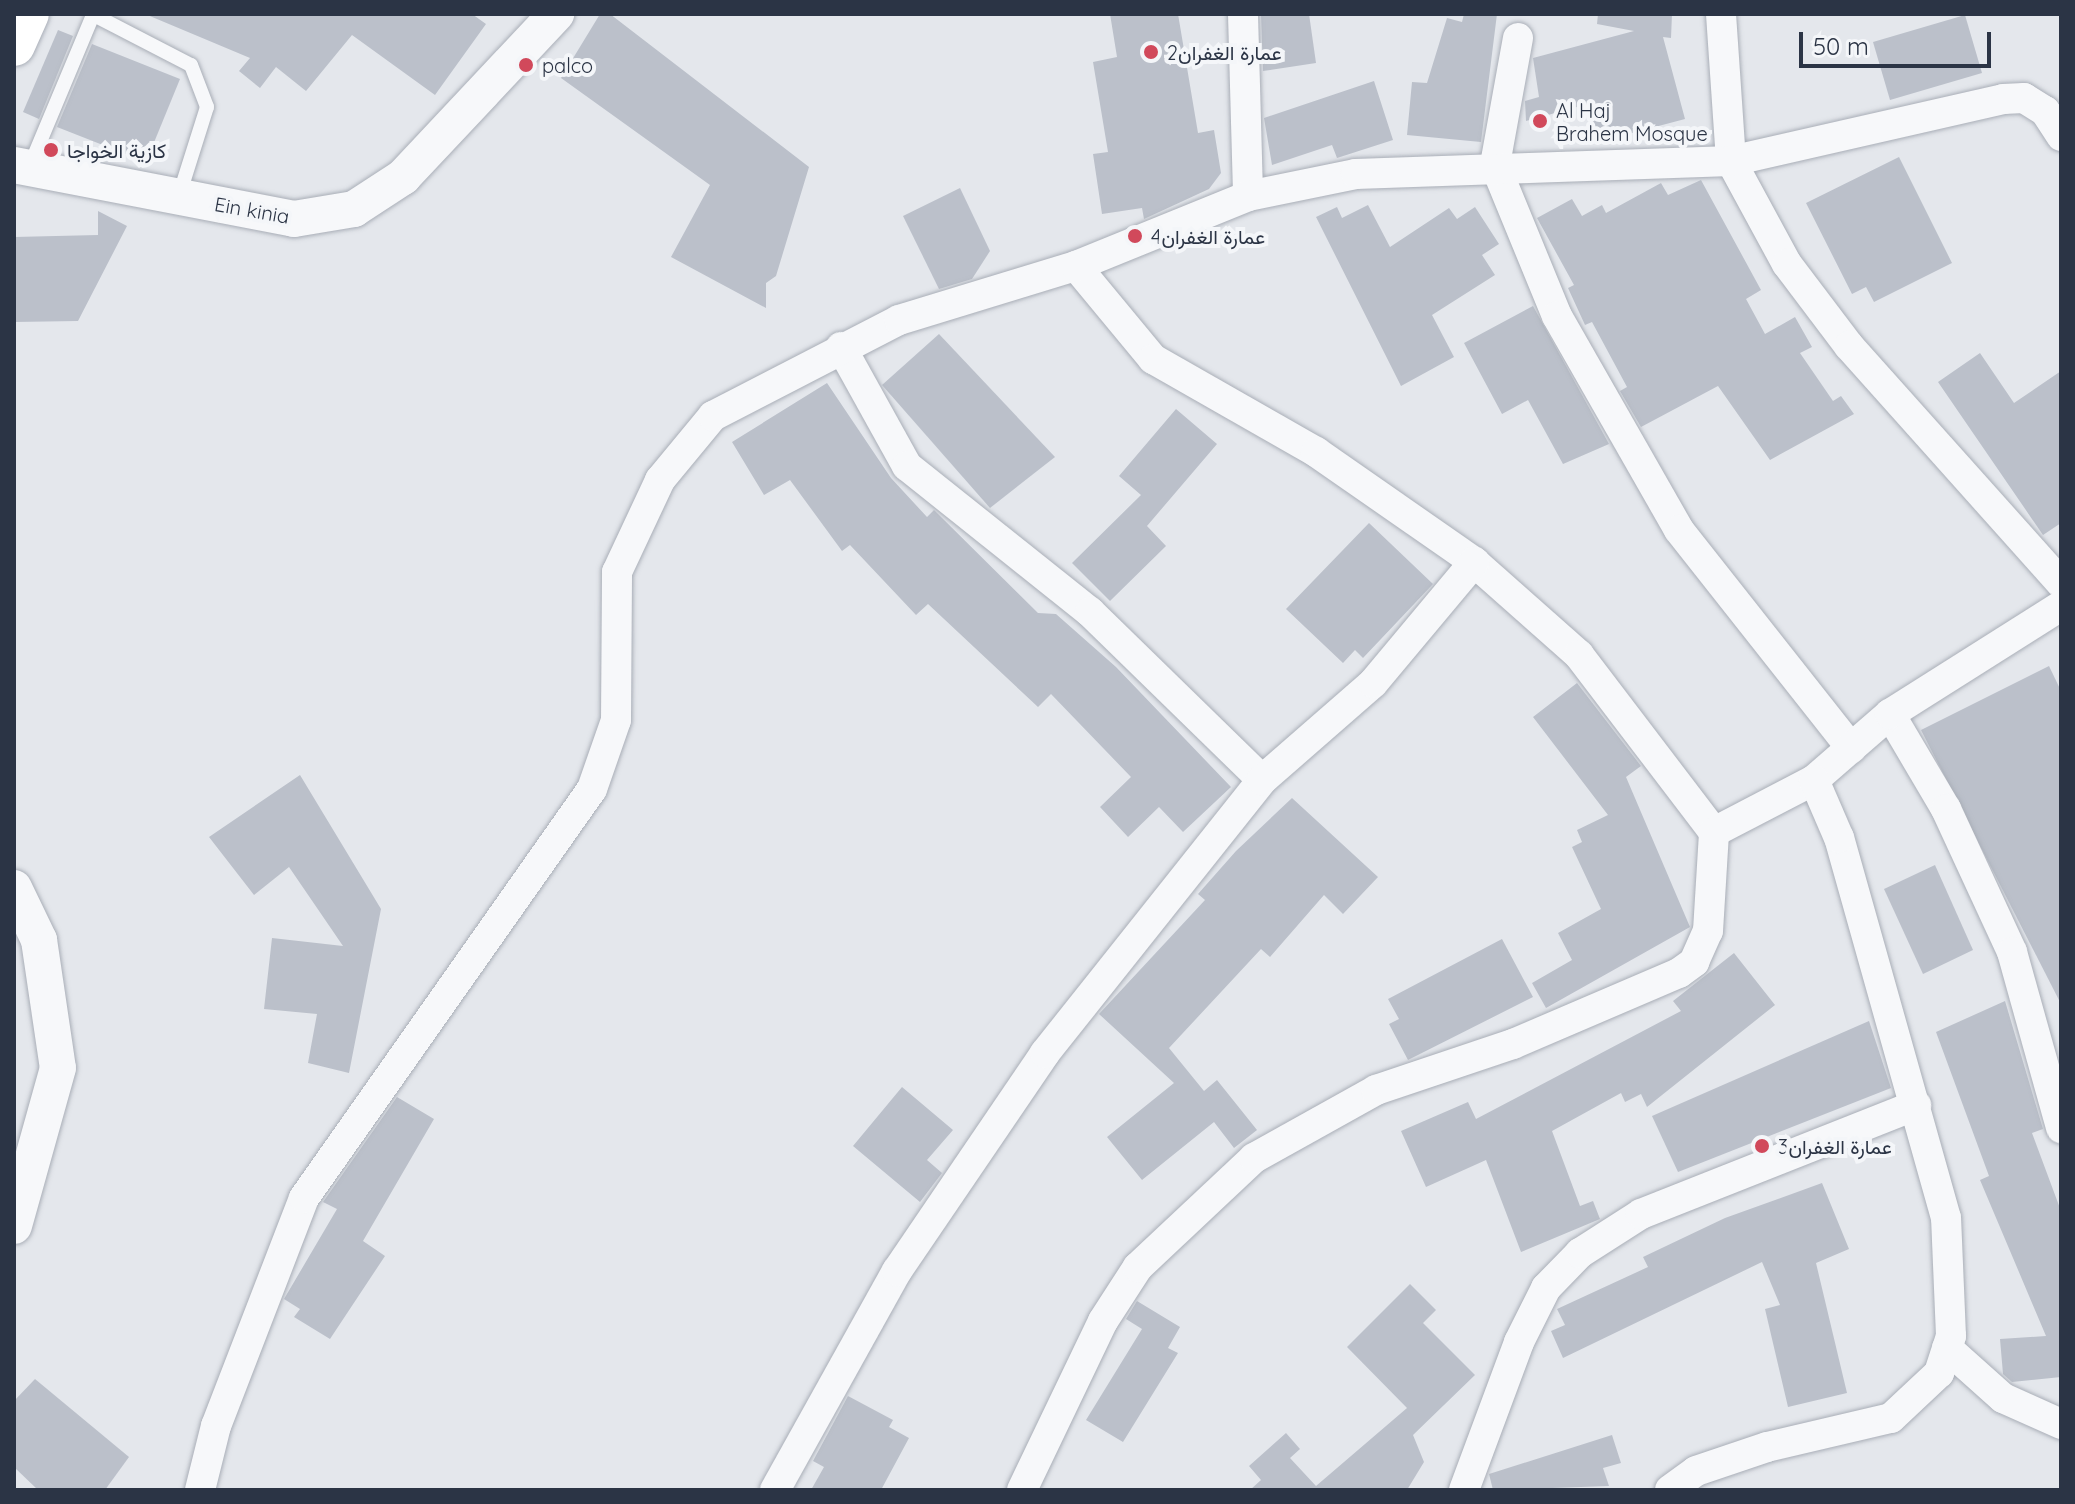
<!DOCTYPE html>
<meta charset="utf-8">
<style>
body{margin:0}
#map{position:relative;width:2075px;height:1504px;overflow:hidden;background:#e4e7ec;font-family:Quicksand,Vazirmatn,sans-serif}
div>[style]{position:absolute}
.building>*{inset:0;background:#bbc0ca}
.roads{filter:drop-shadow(0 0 2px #a9aeb7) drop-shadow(0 0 2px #a9aeb7)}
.service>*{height:14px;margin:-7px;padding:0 7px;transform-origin:7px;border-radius:7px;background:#f7f8fa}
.minor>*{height:30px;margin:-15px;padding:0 15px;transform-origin:15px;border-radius:15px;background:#f7f8fa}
.tertiary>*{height:36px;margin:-18px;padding:0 18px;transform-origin:18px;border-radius:18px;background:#f7f8fa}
.secondary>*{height:42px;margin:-21px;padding:0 21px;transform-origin:21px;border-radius:21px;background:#fff}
.dots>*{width:22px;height:22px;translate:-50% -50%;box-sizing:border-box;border:4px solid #f4f6f9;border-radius:50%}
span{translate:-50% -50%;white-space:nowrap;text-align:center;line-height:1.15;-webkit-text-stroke:8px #f4f6f9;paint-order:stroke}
.poi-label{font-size:20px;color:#2b3445}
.left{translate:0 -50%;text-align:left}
.street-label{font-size:20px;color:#2b3445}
.frame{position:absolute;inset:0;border:16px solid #2b3445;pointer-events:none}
.scale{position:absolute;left:1799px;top:32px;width:192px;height:36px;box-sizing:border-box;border:4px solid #2b3445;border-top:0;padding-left:10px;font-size:24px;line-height:28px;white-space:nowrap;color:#2b3445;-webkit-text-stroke:6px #f4f6f9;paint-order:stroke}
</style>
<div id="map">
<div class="building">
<i style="clip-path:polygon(145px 14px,472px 14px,486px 24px,435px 95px,352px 35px,306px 91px,276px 67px,260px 88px,239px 71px,250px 58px)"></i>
<i style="clip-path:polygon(600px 14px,610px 14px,809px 167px,776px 276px,766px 283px,766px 308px,671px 257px,710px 185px,561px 78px)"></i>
<i style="clip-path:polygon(1110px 14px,1178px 14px,1198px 133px,1214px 130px,1221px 173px,1209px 189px,1144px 219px,1142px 208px,1102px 214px,1093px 154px,1108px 152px,1093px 62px,1117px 57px)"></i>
<i style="clip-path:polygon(1261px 14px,1309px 14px,1316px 63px,1263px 71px)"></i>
<i style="clip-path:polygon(1464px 14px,1497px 14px,1481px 142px,1407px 135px,1412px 82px,1427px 83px,1447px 18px,1462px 22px)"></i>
<i style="clip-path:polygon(1598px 14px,1672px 14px,1671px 38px,1663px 37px,1685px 119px,1598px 142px,1588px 104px,1526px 121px,1525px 101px,1539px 97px,1533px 58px,1634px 31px,1597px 24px)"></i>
<i style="clip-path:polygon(1965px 15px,1982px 73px,1890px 100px,1873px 42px)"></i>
<i style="clip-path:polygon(58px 30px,73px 36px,39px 119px,23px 112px)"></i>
<i style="clip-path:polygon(92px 44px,180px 79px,146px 162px,57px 127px)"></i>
<i style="clip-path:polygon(1374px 81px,1393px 140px,1337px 158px,1332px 145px,1272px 165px,1264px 118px)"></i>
<i style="clip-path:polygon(1899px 157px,1952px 263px,1874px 302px,1866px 287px,1852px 294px,1806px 203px)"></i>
<i style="clip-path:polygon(1701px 180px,1761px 290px,1746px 299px,1765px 334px,1795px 317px,1812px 347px,1800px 353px,1833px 401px,1841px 396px,1854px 414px,1770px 460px,1718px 386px,1641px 427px,1620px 391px,1627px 387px,1592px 322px,1585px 325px,1568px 288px,1574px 285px,1537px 218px,1572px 199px,1582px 216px,1602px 205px,1606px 213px,1661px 183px,1668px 195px)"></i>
<i style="clip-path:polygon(960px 188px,990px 251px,972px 279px,939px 289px,903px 216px)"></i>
<i style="clip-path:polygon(1368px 205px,1390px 247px,1449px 208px,1457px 219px,1475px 207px,1499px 244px,1482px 255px,1495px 275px,1432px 315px,1454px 357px,1401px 386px,1316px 217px,1337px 207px,1342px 218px)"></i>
<i style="clip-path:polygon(98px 211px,127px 226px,78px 321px,14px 322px,14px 237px,98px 235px)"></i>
<i style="clip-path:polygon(1533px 306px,1609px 444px,1563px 464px,1528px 400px,1502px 414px,1464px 343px)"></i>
<i style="clip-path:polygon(939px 334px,1055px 457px,990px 508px,882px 385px)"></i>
<i style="clip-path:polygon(1980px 353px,2014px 403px,2061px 371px,2061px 523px,2043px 535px,1938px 382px)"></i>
<i style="clip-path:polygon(827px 383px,891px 478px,927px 517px,934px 510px,1038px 613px,1056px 614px,1116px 667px,1231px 787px,1183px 832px,1159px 807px,1128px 837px,1100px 807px,1131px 777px,1051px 694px,1038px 707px,928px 604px,916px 615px,850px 545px,842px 551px,790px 480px,764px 495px,732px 442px)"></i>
<i style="clip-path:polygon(1176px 409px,1217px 444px,1147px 526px,1166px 546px,1110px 601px,1072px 563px,1141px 495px,1119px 476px)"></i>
<i style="clip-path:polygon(1369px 523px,1433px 584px,1363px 658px,1355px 650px,1343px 663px,1286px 609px)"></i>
<i style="clip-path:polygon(2049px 666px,2061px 691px,2061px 1004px,1921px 730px)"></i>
<i style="clip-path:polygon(1577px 683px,1641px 766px,1626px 777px,1690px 927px,1546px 1008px,1532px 983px,1572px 960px,1558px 933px,1601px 909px,1572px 847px,1582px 842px,1577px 830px,1608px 815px,1533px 717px)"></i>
<i style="clip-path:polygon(300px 775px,381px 909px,349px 1073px,308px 1063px,317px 1014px,264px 1009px,272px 938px,343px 946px,289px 867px,254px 895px,209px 837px)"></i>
<i style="clip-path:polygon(1292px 798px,1378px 877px,1343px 914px,1324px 895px,1270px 957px,1261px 949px,1169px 1048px,1204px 1091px,1217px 1080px,1257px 1130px,1234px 1148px,1214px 1122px,1142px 1180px,1107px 1137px,1174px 1083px,1099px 1014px,1205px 900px,1198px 894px,1236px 851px)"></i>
<i style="clip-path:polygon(1935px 865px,1973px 950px,1923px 974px,1884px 889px)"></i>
<i style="clip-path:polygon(1502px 939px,1533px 997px,1408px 1060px,1389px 1024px,1399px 1019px,1388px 999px)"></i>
<i style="clip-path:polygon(1734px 953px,1775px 1005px,1647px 1107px,1641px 1094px,1625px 1102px,1621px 1093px,1552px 1131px,1580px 1206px,1593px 1201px,1600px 1219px,1521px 1252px,1486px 1160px,1426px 1187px,1401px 1131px,1468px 1102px,1476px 1119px,1681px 1011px,1673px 1001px)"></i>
<i style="clip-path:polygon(2005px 1001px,2043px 1129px,2032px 1133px,2061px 1211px,2061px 1377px,2012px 1382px,2003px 1374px,2000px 1339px,2046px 1336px,1980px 1180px,1989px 1176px,1936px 1032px)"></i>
<i style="clip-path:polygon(1869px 1021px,1891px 1088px,1678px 1172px,1652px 1116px)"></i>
<i style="clip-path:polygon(902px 1087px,953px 1130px,927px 1160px,942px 1173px,920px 1202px,853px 1146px)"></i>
<i style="clip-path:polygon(397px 1097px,434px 1119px,363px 1241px,385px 1256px,330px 1339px,294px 1317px,300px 1309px,284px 1299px,337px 1209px,323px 1202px)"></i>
<i style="clip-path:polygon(1822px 1183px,1849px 1249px,1816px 1263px,1847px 1393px,1788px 1407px,1765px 1309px,1780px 1305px,1762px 1262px,1563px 1358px,1551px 1331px,1565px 1325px,1557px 1309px,1648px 1267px,1643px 1257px,1725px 1218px)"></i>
<i style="clip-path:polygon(1410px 1284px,1436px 1310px,1423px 1323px,1475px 1375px,1413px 1435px,1424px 1462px,1407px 1490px,1250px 1490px,1261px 1480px,1249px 1466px,1286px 1433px,1300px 1449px,1290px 1458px,1316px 1486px,1407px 1408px,1347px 1347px)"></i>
<i style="clip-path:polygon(1137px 1301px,1180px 1327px,1168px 1348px,1178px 1353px,1123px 1442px,1086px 1420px,1142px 1329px,1126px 1319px)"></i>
<i style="clip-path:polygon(35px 1379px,129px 1457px,105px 1490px,38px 1490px,14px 1467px,14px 1401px)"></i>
<i style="clip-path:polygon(848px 1396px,893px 1420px,889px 1427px,909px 1438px,881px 1490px,811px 1490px,824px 1467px,813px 1461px)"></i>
<i style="clip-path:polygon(1612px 1435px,1621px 1463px,1603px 1468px,1609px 1486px,1493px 1490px,1489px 1474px)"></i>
</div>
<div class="roads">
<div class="service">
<i style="left:92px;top:14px;width:111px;rotate:27.3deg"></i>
<i style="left:191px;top:65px;width:45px;rotate:69.1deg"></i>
<i style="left:207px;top:107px;width:93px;rotate:107.5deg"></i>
<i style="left:29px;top:168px;width:166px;rotate:-67.3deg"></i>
</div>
<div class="minor">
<i style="left:1243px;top:14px;width:182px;rotate:88.4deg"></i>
<i style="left:1721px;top:14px;width:147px;rotate:86.1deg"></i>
<i style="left:1731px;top:161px;width:117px;rotate:61.5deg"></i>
<i style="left:1787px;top:264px;width:103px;rotate:52.9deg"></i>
<i style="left:1849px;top:346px;width:318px;rotate:48.2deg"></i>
<i style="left:1518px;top:38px;width:129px;rotate:100.3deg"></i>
<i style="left:1495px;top:165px;width:163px;rotate:67.7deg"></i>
<i style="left:1557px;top:316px;width:246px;rotate:60.3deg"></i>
<i style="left:1679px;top:530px;width:278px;rotate:51.7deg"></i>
<i style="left:1076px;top:266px;width:121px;rotate:50.4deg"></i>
<i style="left:1153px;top:359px;width:188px;rotate:29.7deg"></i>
<i style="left:1316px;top:452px;width:193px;rotate:34.8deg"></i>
<i style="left:1474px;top:562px;width:140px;rotate:41.5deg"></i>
<i style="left:1579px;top:655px;width:223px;rotate:52.7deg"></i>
<i style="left:841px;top:347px;width:136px;rotate:61deg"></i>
<i style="left:907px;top:466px;width:234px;rotate:38.6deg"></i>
<i style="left:1090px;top:612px;width:240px;rotate:44.3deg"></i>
<i style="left:1890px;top:714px;width:110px;rotate:59.5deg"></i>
<i style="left:1946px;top:809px;width:157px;rotate:65.2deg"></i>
<i style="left:2012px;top:952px;width:183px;rotate:74.4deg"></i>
<i style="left:1947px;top:1348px;width:75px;rotate:41.8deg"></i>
<i style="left:2003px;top:1398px;width:64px;rotate:24.1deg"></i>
<i style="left:200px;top:1490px;width:66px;rotate:-76deg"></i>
<i style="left:216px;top:1426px;width:244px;rotate:-68.9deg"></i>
<i style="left:304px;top:1198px;width:500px;rotate:-54.85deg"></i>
<i style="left:592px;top:789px;width:73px;rotate:-70.8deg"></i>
<i style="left:616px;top:720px;width:148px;rotate:-89.6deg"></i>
<i style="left:617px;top:572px;width:102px;rotate:-64.9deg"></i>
<i style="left:660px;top:480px;width:83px;rotate:-50.4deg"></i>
<i style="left:713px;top:416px;width:209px;rotate:-27.3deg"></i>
<i style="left:899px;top:320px;width:185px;rotate:-17deg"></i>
<i style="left:1076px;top:266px;width:186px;rotate:-22.1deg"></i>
<i style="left:1248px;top:196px;width:110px;rotate:-11.5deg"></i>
<i style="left:1356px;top:174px;width:375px;rotate:-2deg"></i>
<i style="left:1731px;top:161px;width:279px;rotate:-12.8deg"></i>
<i style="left:2003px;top:99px;width:21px;rotate:-3deg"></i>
<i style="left:2024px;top:98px;width:25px;rotate:32deg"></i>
<i style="left:2045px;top:111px;width:30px;rotate:57deg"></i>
<i style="left:775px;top:1490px;width:251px;rotate:-60.9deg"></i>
<i style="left:897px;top:1271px;width:263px;rotate:-55.8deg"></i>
<i style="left:1045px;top:1053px;width:349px;rotate:-51.5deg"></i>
<i style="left:1262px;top:780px;width:147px;rotate:-41.1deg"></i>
<i style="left:1373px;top:683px;width:158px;rotate:-50.1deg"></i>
<i style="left:1022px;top:1490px;width:187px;rotate:-64.4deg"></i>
<i style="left:1103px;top:1321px;width:64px;rotate:-57.1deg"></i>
<i style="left:1138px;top:1267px;width:159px;rotate:-43.2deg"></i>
<i style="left:1254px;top:1158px;width:140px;rotate:-29.1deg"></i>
<i style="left:1376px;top:1090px;width:145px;rotate:-18.6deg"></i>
<i style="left:1513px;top:1044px;width:181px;rotate:-23.2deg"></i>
<i style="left:1679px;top:973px;width:19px;rotate:-36deg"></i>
<i style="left:1694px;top:962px;width:34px;rotate:-66deg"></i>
<i style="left:1708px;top:931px;width:99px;rotate:-86.5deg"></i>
<i style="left:1714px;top:832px;width:113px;rotate:-27.5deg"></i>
<i style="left:1814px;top:780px;width:101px;rotate:-41deg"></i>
<i style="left:1890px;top:714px;width:202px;rotate:-32.3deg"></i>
<i style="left:1464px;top:1490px;width:158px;rotate:-69.6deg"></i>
<i style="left:1519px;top:1342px;width:60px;rotate:-63.4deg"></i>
<i style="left:1546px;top:1288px;width:49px;rotate:-45.8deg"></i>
<i style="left:1580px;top:1253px;width:72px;rotate:-32.6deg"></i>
<i style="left:1641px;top:1214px;width:296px;rotate:-21.6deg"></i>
<i style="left:1670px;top:1490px;width:32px;rotate:-36deg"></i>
<i style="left:1696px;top:1471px;width:75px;rotate:-18.7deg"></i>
<i style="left:1767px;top:1447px;width:127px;rotate:-13.2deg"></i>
<i style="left:1891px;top:1418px;width:66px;rotate:-43.2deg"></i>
<i style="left:1939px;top:1373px;width:39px;rotate:-72deg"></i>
<i style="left:1951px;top:1336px;width:118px;rotate:-92.4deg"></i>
<i style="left:1946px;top:1218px;width:395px;rotate:-105.7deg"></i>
<i style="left:1839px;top:838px;width:63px;rotate:-113.3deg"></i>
</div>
<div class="tertiary">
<i style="left:14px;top:165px;width:285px;rotate:10.9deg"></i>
<i style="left:294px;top:219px;width:61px;rotate:-9.5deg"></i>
<i style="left:354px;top:209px;width:59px;rotate:-33.1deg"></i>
<i style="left:403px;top:177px;width:224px;rotate:-46.8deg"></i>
<i style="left:14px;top:888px;width:58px;rotate:64.3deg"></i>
<i style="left:39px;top:940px;width:129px;rotate:81.6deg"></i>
<i style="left:58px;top:1068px;width:164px;rotate:105.6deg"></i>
</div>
<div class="secondary">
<i style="left:14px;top:45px;width:34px;rotate:-66deg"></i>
</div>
</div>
<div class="dots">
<i style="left:1151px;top:52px;background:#d1495b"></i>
<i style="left:526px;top:65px;background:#d1495b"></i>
<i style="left:1540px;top:121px;background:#d1495b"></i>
<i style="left:51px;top:150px;background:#d1495b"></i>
<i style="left:1135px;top:236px;background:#d1495b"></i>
<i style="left:1762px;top:1146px;background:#d1495b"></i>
</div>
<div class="poi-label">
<span class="left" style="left:1167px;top:52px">عمارة الغفران2</span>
<span class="left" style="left:542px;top:65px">palco</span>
<span class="left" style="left:1556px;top:122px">Al Haj<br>Brahem Mosque</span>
<span class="left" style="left:67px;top:150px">كازية الخواجا</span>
<span class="left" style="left:1151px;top:236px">عمارة الغفران4</span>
<span class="left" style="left:1778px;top:1146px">عمارة الغفران3</span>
</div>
<div class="street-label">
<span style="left:252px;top:210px;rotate:10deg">Ein kinia</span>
</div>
<div class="frame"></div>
<div class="scale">50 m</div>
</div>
